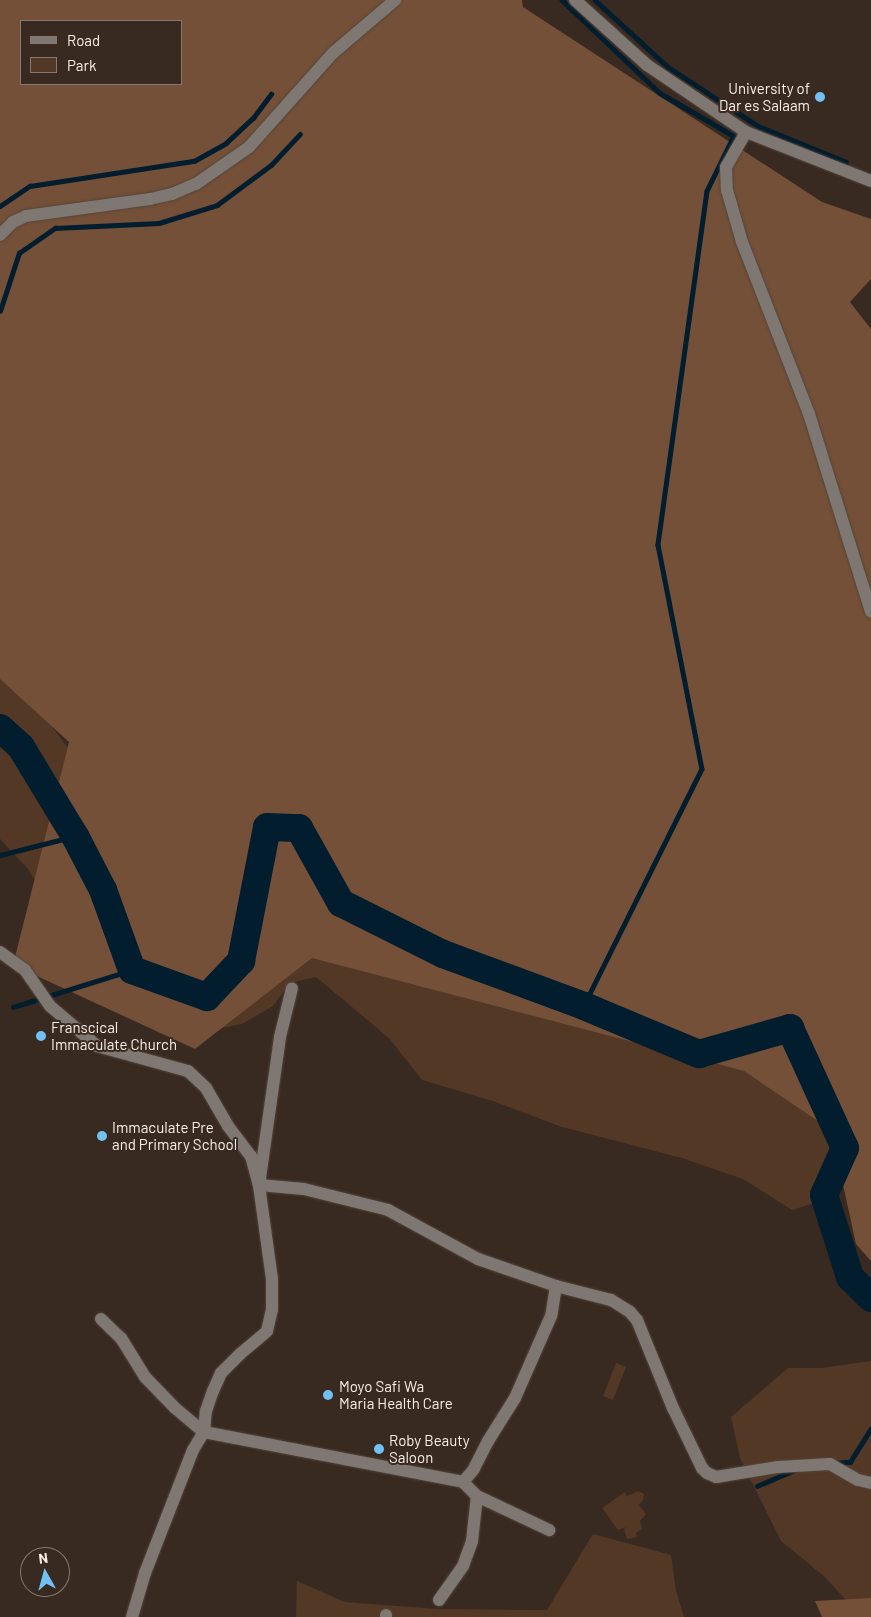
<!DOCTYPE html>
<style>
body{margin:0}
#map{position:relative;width:871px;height:1617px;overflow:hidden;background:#382a20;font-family:Barlow,sans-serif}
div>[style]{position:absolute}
.green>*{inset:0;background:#533825}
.forest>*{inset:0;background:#735037}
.stream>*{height:4.5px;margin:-2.25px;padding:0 2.25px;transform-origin:2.25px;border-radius:2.25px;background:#011d2e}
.river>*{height:28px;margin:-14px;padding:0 14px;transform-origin:14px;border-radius:14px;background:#011d2e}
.roads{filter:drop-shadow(0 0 1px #53453c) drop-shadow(0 0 1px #53453c)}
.minor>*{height:12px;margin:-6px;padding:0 6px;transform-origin:6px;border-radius:6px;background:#7f7772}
.dots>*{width:14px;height:14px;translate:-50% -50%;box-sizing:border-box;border:2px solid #382a20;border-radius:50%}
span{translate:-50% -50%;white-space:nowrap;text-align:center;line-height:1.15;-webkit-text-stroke:4px #382a20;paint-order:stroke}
.poi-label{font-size:15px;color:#f8eee8}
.right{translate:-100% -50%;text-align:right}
.left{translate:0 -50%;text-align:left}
.legend{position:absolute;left:20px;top:20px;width:162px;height:65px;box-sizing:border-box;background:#382a20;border:1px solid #857870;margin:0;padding:6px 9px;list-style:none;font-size:15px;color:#f8eee8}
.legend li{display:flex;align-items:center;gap:10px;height:25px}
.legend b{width:25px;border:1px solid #857870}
.north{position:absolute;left:20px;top:1547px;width:50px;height:50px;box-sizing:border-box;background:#382a20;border:1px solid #857870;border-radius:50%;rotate:353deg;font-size:14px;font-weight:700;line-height:20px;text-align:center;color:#f8eee8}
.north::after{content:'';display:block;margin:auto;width:18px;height:22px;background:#71c1f5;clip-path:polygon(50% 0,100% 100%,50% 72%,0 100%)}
</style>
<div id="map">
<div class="green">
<i style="clip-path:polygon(0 656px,67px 747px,82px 772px,232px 931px,808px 1011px,846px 1160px,831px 1192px,811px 1204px,792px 1210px,743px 1179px,682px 1158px,562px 1127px,493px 1101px,422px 1080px,389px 1038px,316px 977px,290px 983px,273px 1006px,242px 1024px,212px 1030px,51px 906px,28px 869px,0 839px)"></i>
<i style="clip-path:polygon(871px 1361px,871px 1617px,861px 1617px,825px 1577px,781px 1541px,740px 1458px,731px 1417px,788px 1368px,822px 1368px)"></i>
<i style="clip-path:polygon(616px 1363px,626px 1367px,613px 1400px,603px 1396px)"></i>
<i style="clip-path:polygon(638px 1491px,644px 1494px,643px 1500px,639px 1505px,646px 1514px,640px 1521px,642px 1529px,636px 1533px,637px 1537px,627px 1539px,624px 1529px,627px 1527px,618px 1530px,602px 1508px,625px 1492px,627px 1496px)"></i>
<i style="clip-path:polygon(593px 1534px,671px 1555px,676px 1591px,684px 1617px,296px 1617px,297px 1581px,345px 1602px,437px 1609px,547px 1610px)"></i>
</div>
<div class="forest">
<i style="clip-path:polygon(evenodd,0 0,522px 0,523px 7px,822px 202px,871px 219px,871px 279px,850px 302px,871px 329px,871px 1261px,856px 1244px,831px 1130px,744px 1071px,312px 958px,195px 1049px,13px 965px,69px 742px,0 679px,0 0,21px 21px,181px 21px,181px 84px,21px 84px,21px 21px)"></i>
<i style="clip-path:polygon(871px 1598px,871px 1617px,822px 1617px,815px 1601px)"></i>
</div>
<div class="stream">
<i style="left:562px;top:0;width:135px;rotate:43.5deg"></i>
<i style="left:660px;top:93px;width:86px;rotate:30.2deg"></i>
<i style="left:734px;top:136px;width:61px;rotate:116.1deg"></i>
<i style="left:707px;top:191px;width:357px;rotate:97.9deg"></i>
<i style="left:658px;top:545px;width:228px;rotate:78.9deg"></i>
<i style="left:702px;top:769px;width:265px;rotate:116.5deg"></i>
<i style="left:595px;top:0;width:99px;rotate:42.5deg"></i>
<i style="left:668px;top:67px;width:108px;rotate:33.2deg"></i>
<i style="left:758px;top:126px;width:95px;rotate:22.2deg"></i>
<i style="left:0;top:206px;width:36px;rotate:-34deg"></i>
<i style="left:30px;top:186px;width:166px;rotate:-8.7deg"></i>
<i style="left:194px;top:161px;width:37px;rotate:-29deg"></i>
<i style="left:226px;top:143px;width:37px;rotate:-43deg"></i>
<i style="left:253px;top:118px;width:30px;rotate:-53deg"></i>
<i style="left:0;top:311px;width:61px;rotate:-71.9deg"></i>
<i style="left:19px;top:253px;width:44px;rotate:-34.8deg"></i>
<i style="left:55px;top:228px;width:104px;rotate:-2.8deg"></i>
<i style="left:159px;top:223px;width:61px;rotate:-17.2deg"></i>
<i style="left:217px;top:205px;width:67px;rotate:-36.5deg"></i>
<i style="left:271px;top:165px;width:42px;rotate:-46.9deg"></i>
<i style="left:0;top:855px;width:77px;rotate:-14.2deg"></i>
<i style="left:13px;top:1007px;width:125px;rotate:-17.3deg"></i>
<i style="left:834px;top:1463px;width:16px;rotate:-4deg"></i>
<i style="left:850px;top:1462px;width:39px;rotate:-58deg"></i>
<i style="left:757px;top:1486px;width:39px;rotate:-23deg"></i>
</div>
<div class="river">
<i style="left:0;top:728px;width:28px;rotate:42deg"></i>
<i style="left:21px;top:747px;width:104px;rotate:58.8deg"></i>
<i style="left:75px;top:836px;width:61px;rotate:62.6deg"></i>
<i style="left:103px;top:890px;width:85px;rotate:70.1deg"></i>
<i style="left:132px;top:970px;width:80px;rotate:19.8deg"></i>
<i style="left:207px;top:997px;width:50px;rotate:-46.6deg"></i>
<i style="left:241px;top:961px;width:136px;rotate:-79deg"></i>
<i style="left:267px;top:827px;width:32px;rotate:2deg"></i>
<i style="left:299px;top:828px;width:86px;rotate:60.8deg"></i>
<i style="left:341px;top:903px;width:114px;rotate:26.6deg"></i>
<i style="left:443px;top:954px;width:150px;rotate:20.2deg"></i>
<i style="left:584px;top:1006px;width:125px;rotate:22.7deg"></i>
<i style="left:699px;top:1054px;width:95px;rotate:-15.9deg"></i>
<i style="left:790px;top:1028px;width:132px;rotate:65.4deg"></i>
<i style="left:845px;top:1148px;width:51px;rotate:114.1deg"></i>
<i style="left:824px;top:1195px;width:86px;rotate:72.4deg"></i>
<i style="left:850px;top:1277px;width:30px;rotate:45deg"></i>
</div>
<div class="roads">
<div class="minor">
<i style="left:575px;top:0;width:97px;rotate:42.1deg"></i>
<i style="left:647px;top:65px;width:120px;rotate:34.1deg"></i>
<i style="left:746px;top:132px;width:134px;rotate:21.4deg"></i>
<i style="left:746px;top:132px;width:40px;rotate:119.7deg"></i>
<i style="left:726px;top:167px;width:23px;rotate:88deg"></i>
<i style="left:727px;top:190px;width:54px;rotate:73.9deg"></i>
<i style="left:742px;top:242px;width:185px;rotate:68.7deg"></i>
<i style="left:809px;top:414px;width:207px;rotate:72.6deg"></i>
<i style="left:0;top:235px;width:18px;rotate:-45deg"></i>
<i style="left:13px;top:222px;width:14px;rotate:-25deg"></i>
<i style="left:26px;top:216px;width:125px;rotate:-7.8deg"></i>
<i style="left:150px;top:199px;width:23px;rotate:-13deg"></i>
<i style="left:172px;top:194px;width:26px;rotate:-23deg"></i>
<i style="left:196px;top:184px;width:65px;rotate:-34.9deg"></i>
<i style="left:249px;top:147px;width:126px;rotate:-48.2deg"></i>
<i style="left:333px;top:53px;width:82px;rotate:-40.5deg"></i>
<i style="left:0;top:952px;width:31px;rotate:36deg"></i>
<i style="left:25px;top:970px;width:44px;rotate:55.2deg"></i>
<i style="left:50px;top:1006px;width:62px;rotate:40.4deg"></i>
<i style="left:97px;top:1046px;width:94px;rotate:15.4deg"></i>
<i style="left:188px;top:1071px;width:25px;rotate:43deg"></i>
<i style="left:206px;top:1088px;width:44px;rotate:59.9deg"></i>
<i style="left:228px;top:1126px;width:38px;rotate:53deg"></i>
<i style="left:251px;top:1156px;width:30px;rotate:75deg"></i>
<i style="left:259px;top:1185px;width:45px;rotate:5.1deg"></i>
<i style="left:304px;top:1189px;width:87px;rotate:14deg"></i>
<i style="left:388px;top:1210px;width:102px;rotate:28.6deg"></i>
<i style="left:478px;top:1259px;width:83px;rotate:19.1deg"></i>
<i style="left:556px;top:1286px;width:30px;rotate:99deg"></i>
<i style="left:551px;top:1316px;width:90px;rotate:113.7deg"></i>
<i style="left:515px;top:1398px;width:51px;rotate:122.1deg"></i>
<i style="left:488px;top:1441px;width:31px;rotate:117deg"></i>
<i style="left:474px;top:1469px;width:17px;rotate:130deg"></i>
<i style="left:556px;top:1286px;width:57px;rotate:14.3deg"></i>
<i style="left:611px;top:1300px;width:22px;rotate:32deg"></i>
<i style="left:630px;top:1312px;width:11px;rotate:49deg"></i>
<i style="left:637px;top:1320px;width:95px;rotate:67.8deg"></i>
<i style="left:673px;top:1408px;width:67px;rotate:64.2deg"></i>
<i style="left:702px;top:1468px;width:7px;rotate:45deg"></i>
<i style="left:707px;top:1473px;width:10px;rotate:24deg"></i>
<i style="left:716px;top:1477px;width:63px;rotate:-9.2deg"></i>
<i style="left:778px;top:1467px;width:52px;rotate:-3.3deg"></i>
<i style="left:830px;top:1464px;width:32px;rotate:30deg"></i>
<i style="left:858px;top:1480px;width:13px;rotate:13deg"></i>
<i style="left:101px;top:1319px;width:28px;rotate:44deg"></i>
<i style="left:121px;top:1338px;width:46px;rotate:58.4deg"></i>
<i style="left:145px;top:1377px;width:43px;rotate:45.9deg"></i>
<i style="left:175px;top:1408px;width:38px;rotate:40deg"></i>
<i style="left:204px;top:1432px;width:264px;rotate:10.9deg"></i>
<i style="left:463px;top:1482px;width:20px;rotate:45deg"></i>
<i style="left:477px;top:1496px;width:80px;rotate:25.3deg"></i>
<i style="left:439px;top:1600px;width:42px;rotate:-54.8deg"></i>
<i style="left:463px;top:1566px;width:27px;rotate:-70deg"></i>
<i style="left:472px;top:1541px;width:45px;rotate:-83.7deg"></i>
<i style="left:386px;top:1615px;width:2px;rotate:90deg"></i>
<i style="left:132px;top:1617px;width:46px;rotate:-73.5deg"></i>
<i style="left:145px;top:1573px;width:132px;rotate:-68.7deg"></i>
<i style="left:193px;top:1450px;width:21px;rotate:-59deg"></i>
<i style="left:204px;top:1432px;width:21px;rotate:-85deg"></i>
<i style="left:206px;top:1411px;width:21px;rotate:-71deg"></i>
<i style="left:213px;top:1391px;width:20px;rotate:-66deg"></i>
<i style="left:221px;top:1373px;width:27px;rotate:-45deg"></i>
<i style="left:240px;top:1354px;width:35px;rotate:-40deg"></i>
<i style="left:267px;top:1331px;width:22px;rotate:-77deg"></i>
<i style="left:272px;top:1310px;width:31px;rotate:-90deg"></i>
<i style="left:272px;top:1279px;width:95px;rotate:-97.9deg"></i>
<i style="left:259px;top:1185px;width:149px;rotate:-81.9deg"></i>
<i style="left:280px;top:1037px;width:50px;rotate:-76.2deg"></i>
</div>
</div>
<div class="dots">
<i style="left:820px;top:97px;background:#71c1f5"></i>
<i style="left:41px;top:1036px;background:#71c1f5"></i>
<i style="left:102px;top:1136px;background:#71c1f5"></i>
<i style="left:328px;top:1395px;background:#71c1f5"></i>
<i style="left:379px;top:1449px;background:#71c1f5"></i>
</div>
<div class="poi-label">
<span class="right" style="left:810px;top:97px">University of<br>Dar es Salaam</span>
<span class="left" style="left:51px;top:1036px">Franscical<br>Immaculate Church</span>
<span class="left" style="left:112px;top:1136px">Immaculate Pre<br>and Primary School</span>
<span class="left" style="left:339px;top:1395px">Moyo Safi Wa<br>Maria Health Care</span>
<span class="left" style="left:389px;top:1449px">Roby Beauty<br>Saloon</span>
</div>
<ul class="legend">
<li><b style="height:6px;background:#7f7772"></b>Road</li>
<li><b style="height:14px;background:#533825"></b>Park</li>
</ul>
<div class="north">N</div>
</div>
